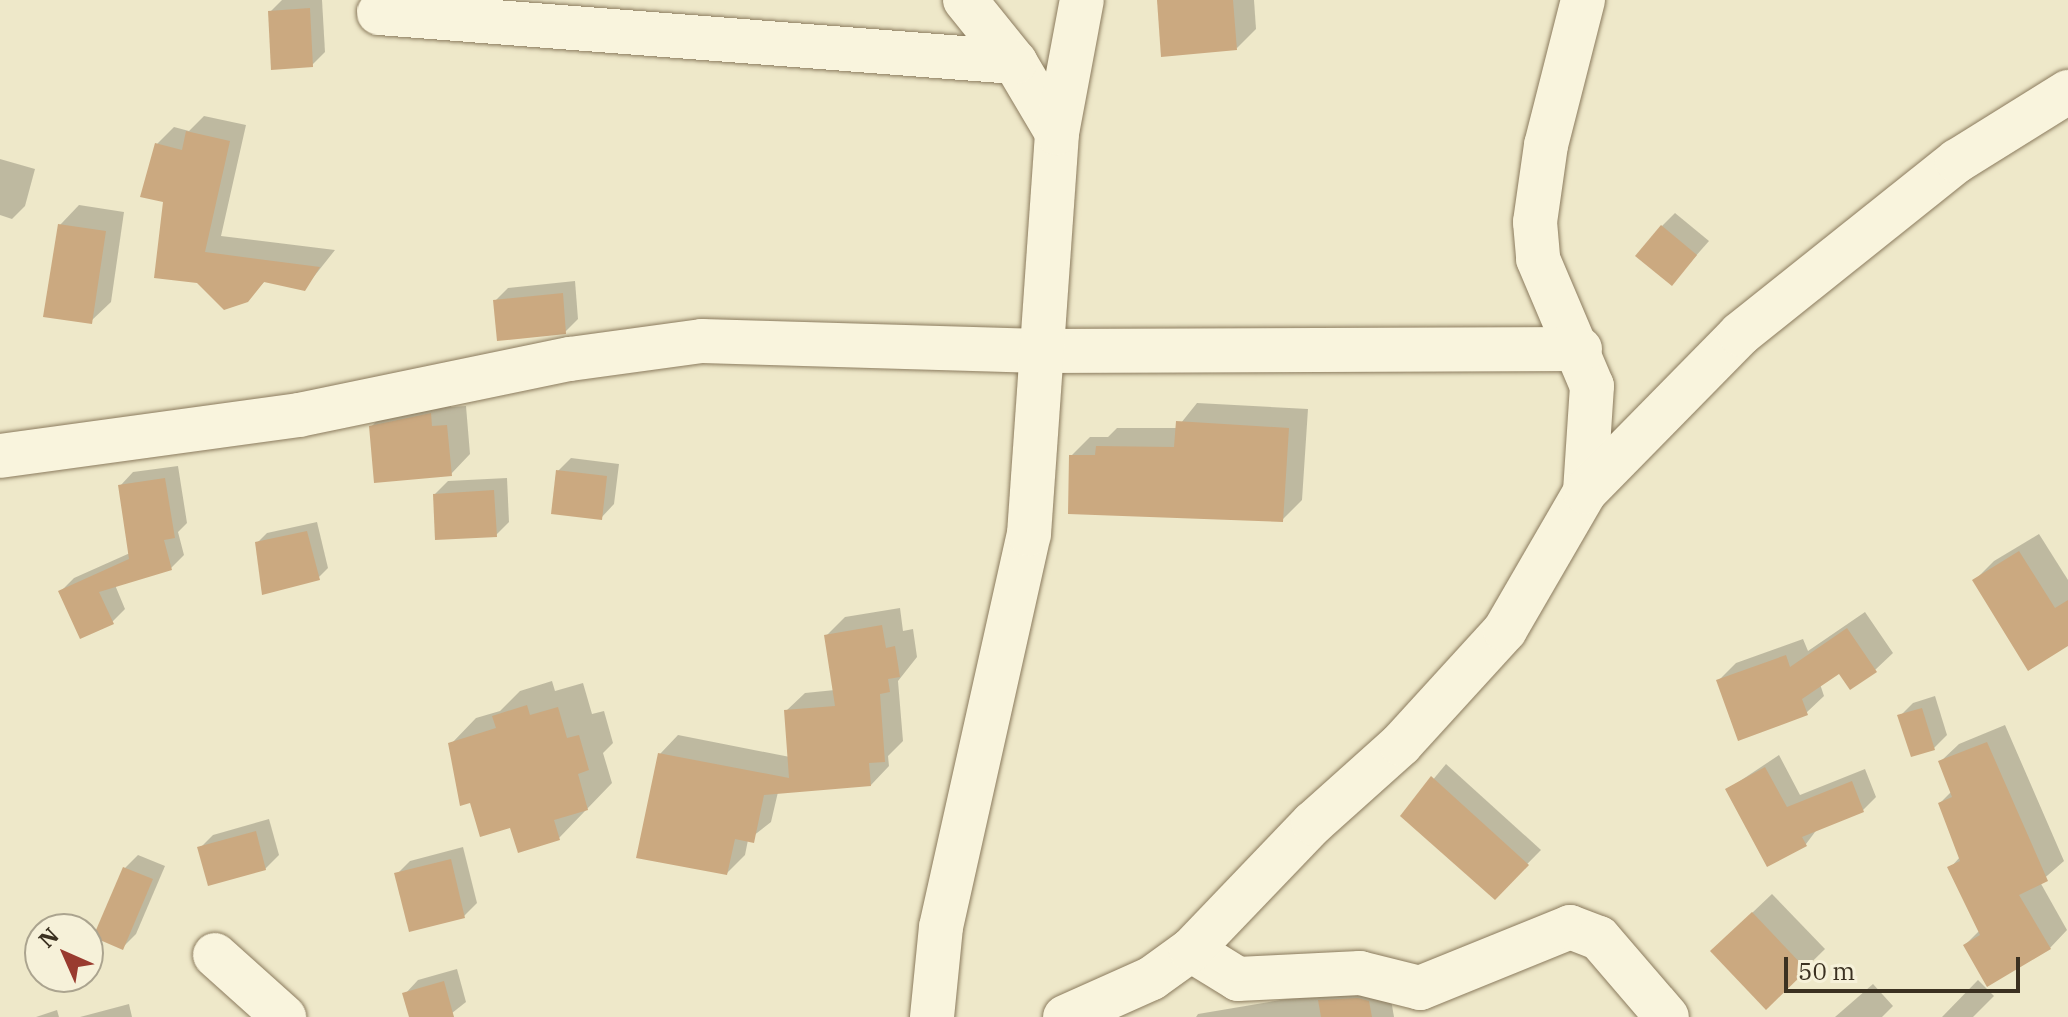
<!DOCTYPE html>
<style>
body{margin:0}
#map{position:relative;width:2068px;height:1017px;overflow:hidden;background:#eee8c9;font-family:"IBM Plex Serif",serif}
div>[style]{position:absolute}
.shadow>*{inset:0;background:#0003}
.building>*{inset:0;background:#cba980}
.roads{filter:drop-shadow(0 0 2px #8b7b5e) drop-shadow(0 0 2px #8b7b5e)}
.minor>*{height:44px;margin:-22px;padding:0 22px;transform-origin:22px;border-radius:22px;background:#f9f4dd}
span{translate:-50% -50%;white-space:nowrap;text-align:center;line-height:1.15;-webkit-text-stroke:7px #f6f1d9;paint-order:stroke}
.north{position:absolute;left:24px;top:913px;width:80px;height:80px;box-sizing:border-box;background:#f6f1d9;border:2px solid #aba48f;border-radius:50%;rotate:315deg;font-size:22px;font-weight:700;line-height:32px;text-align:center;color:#3b3121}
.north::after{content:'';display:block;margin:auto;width:28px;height:36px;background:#993b2f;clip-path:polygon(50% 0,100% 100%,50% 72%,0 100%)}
.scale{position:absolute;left:1784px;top:957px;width:236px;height:36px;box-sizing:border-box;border:4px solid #3b3121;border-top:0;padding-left:10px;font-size:24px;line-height:28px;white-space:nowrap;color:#3b3121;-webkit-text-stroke:6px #f6f1d9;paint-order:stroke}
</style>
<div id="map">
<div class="shadow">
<i style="clip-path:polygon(282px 0,322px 0,325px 52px,312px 65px,270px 12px)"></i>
<i style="clip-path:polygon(1159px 0,1254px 0,1256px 29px,1237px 48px)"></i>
<i style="clip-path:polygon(204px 116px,246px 125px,221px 236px,335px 250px,304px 289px,265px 281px,246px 300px,225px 307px,165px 201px,157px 144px,174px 127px,189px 131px)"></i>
<i style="clip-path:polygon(0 159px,35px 169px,25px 206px,12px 219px,0 215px)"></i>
<i style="clip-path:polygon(79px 205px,124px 212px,111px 302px,91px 321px,60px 225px)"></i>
<i style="clip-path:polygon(1675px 213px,1709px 241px,1672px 283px,1662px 226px)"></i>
<i style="clip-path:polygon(575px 281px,578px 319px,565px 332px,495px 301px,508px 288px)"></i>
<i style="clip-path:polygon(450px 395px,451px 407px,466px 406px,470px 454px,451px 474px,371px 427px,390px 407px)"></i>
<i style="clip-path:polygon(1197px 403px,1308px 409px,1302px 500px,1282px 520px,1071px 456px,1090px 437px,1108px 437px,1117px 428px,1177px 428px)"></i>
<i style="clip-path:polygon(571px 458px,619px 464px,614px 504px,601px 518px,558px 471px)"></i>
<i style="clip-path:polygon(178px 466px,187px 523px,178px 532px,184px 555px,171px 568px,115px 585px,125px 609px,112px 622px,61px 591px,74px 578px,130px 553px,120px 486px,133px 472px)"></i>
<i style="clip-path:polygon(507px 478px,509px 522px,496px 535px,435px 494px,448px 481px)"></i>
<i style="clip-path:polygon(317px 522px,328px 568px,318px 578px,257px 543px,267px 533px)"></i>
<i style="clip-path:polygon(2039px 534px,2068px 580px,2068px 644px,1974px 581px,1994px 561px)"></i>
<i style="clip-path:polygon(900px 608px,903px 631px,913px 629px,917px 657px,898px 681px,903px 741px,888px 756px,889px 766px,871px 785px,778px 792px,771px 822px,748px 840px,745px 855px,727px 873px,660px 754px,678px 735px,790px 757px,786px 711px,805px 693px,835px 690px,826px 636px,845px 617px)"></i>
<i style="clip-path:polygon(1865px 612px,1893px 653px,1875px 670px,1839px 671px,1820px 684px,1824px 696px,1806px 713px,1719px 680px,1736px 663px,1803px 639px,1808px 651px)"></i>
<i style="clip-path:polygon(552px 681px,555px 691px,583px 683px,592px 714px,604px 711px,613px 743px,603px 753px,612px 783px,559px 838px,512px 825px,451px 744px,476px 718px,500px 711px,520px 691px)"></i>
<i style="clip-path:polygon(1935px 696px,1947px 735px,1934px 748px,1900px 716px,1913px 703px)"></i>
<i style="clip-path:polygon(2005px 725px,2064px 861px,2040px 882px,2067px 930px,2050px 948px,1965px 945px,1980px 930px,1950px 868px,1960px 857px,1940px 803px,1952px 791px,1941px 761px,1959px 744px)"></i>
<i style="clip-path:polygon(1779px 755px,1800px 795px,1865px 769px,1876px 797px,1863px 810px,1818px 828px,1806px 844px,1768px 864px,1728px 789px)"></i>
<i style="clip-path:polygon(1446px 764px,1541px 850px,1495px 897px,1403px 816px)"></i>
<i style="clip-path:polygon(269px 819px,279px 855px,265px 869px,200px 848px,213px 835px)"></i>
<i style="clip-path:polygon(463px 847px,477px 903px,464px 916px,397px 874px,410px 861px)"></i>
<i style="clip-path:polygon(138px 855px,165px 866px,136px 934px,123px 947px,125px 868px)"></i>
<i style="clip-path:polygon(1772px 894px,1825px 949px,1766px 1007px,1732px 932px)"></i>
<i style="clip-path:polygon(457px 969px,466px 1002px,447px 1017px,412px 1017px,405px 994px,418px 980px)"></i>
<i style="clip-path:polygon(1978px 980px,1994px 996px,1973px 1017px,1942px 1017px)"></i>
<i style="clip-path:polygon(1388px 982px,1394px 1017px,1196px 1017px,1198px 1014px)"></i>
<i style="clip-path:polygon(1873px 984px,1893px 1006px,1882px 1017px,1835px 1017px)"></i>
<i style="clip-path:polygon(129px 1004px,132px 1017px,80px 1017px)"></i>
<i style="clip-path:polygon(57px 1010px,59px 1017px,36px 1017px)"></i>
</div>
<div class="building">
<i style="clip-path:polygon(1157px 0,1233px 0,1237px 50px,1161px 57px)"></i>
<i style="clip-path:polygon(310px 8px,313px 67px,271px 70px,268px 11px)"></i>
<i style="clip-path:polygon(186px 131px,230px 141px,205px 252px,320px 267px,305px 291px,264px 282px,248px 302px,224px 310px,197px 283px,154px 278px,163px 202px,140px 197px,155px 143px,182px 150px)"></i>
<i style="clip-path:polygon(58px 224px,106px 231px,92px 324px,43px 317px)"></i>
<i style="clip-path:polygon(1661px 225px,1697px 255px,1672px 286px,1635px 256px)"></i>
<i style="clip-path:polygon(563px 293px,566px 334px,497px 341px,493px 300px)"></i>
<i style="clip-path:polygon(431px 413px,432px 426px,447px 425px,452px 476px,374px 483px,369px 426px)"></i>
<i style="clip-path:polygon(1176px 421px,1289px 428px,1283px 522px,1068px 514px,1069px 455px,1095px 455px,1096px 446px,1174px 447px)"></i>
<i style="clip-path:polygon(556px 470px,607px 476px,602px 520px,551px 514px)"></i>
<i style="clip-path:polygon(165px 478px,175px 538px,164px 540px,172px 570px,99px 592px,114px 624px,80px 639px,58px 591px,129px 559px,118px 485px)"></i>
<i style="clip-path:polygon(494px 490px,497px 537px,435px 540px,433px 494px)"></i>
<i style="clip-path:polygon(307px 531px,320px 580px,262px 595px,255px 542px)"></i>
<i style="clip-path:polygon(2019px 551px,2055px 608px,2068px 600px,2068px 646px,2028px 671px,1972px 580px)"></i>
<i style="clip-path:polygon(882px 625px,886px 648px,895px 646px,900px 677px,888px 679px,890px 692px,880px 694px,885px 762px,869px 763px,871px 786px,764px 795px,754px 843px,735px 839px,727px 875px,636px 858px,658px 753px,789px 778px,784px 710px,835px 706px,824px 635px)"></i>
<i style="clip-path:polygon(1847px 628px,1877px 672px,1850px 690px,1839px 674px,1802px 699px,1808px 715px,1738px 741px,1716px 680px,1786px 655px,1790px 667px)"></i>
<i style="clip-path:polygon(527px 705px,530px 715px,558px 707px,567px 738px,579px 735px,589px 770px,578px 774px,588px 810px,554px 820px,560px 840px,518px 853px,510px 828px,480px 837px,470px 803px,460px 806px,448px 743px,496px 728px,492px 716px)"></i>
<i style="clip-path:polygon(1922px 708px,1935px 750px,1911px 757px,1897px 715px)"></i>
<i style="clip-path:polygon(1987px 742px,2048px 881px,2019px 895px,2051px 949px,1987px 987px,1963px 945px,1980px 935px,1947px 867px,1960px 861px,1938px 803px,1952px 797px,1938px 761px)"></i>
<i style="clip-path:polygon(1765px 767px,1787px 807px,1852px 781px,1864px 812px,1802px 837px,1807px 846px,1767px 867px,1725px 789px)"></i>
<i style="clip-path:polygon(1431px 776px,1529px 865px,1495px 900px,1400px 816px)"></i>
<i style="clip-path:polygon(256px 831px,266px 870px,208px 886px,197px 847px)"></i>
<i style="clip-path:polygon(451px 859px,465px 918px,409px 932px,394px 873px)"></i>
<i style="clip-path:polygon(123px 867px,153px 879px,123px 950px,93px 937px)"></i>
<i style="clip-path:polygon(1752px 912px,1807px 970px,1766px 1010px,1710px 951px)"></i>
<i style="clip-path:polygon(444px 981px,454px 1017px,409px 1017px,402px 993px)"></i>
<i style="clip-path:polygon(1358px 998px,1369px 1001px,1372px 1017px,1321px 1017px,1318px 1000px)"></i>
</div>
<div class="roads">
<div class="minor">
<i style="left:965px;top:0;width:80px;rotate:51.1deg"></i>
<i style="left:1015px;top:62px;width:82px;rotate:59.4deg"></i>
<i style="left:1583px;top:0;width:150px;rotate:104.3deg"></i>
<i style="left:1546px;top:145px;width:78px;rotate:98.1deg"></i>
<i style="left:1535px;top:222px;width:37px;rotate:85deg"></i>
<i style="left:1538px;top:259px;width:138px;rotate:67deg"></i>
<i style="left:1592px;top:386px;width:106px;rotate:93.8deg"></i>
<i style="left:379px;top:13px;width:638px;rotate:4.41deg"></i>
<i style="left:0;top:456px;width:302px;rotate:-7.8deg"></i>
<i style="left:299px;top:415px;width:277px;rotate:-11.7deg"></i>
<i style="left:570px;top:359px;width:133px;rotate:-7.8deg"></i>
<i style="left:702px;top:341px;width:339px;rotate:1.7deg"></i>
<i style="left:1041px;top:351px;width:539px;rotate:-0.21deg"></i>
<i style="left:1191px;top:950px;width:55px;rotate:31.7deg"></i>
<i style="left:1238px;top:979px;width:122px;rotate:-2.8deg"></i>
<i style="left:1360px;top:973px;width:62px;rotate:14deg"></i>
<i style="left:1420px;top:988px;width:162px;rotate:-22.1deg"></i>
<i style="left:1570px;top:927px;width:31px;rotate:21deg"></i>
<i style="left:1599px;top:938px;width:104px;rotate:49.3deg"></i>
<i style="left:215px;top:955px;width:93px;rotate:41.9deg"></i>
<i style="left:932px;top:1017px;width:90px;rotate:-84.3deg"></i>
<i style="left:941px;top:927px;width:403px;rotate:-77.4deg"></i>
<i style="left:1029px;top:534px;width:402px;rotate:-86deg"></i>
<i style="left:1057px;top:133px;width:135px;rotate:-79.4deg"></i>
<i style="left:1065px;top:1017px;width:95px;rotate:-24.1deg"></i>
<i style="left:1152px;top:978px;width:48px;rotate:-35.7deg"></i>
<i style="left:1191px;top:950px;width:176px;rotate:-46.2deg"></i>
<i style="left:1313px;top:823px;width:118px;rotate:-41.9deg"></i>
<i style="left:1401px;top:744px;width:154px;rotate:-47.6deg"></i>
<i style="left:1505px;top:630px;width:160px;rotate:-59.9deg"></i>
<i style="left:1585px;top:492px;width:221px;rotate:-45.5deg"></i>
<i style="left:1740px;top:334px;width:278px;rotate:-38.6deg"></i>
<i style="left:1957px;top:161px;width:131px;rotate:-31.9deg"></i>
</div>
</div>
<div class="north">N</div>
<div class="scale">50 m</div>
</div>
